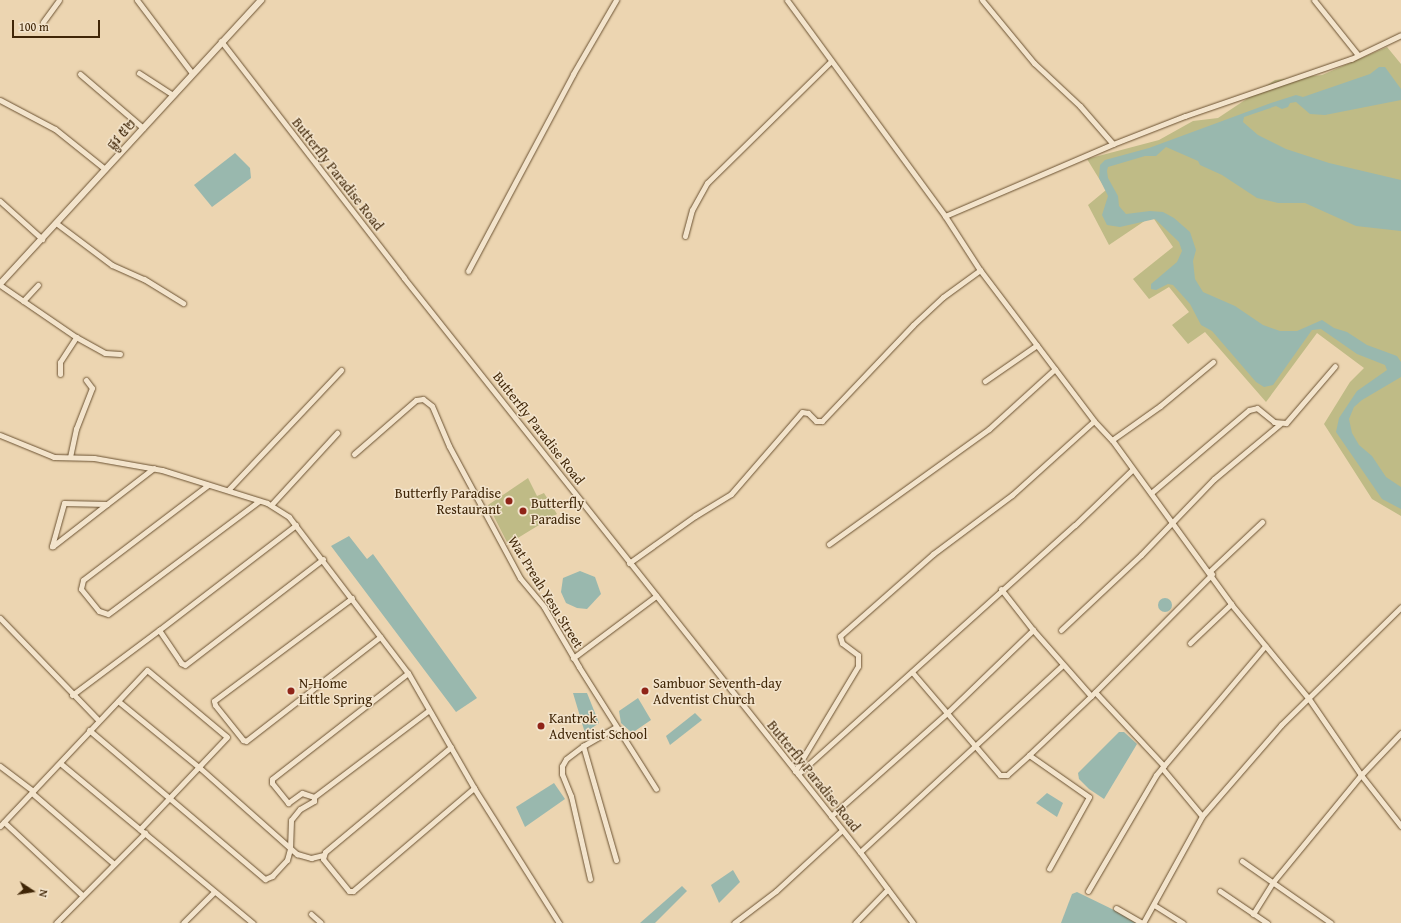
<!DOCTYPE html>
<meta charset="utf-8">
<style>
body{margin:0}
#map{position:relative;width:1401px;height:923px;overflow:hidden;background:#ecd5b1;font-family:"Gentium Book Plus","Noto Sans Khmer",serif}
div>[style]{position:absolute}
.green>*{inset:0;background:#bfbb86}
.water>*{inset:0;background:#99b8ae}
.round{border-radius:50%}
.roads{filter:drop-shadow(0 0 1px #6b5232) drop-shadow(0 0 1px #6b5232)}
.minor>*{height:5px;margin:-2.5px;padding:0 2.5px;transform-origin:2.5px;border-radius:2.5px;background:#f3e4cc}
.tertiary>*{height:6px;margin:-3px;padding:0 3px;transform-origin:3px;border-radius:3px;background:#f3e4cc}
.dots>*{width:11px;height:11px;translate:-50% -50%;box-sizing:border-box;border:2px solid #f3e4cc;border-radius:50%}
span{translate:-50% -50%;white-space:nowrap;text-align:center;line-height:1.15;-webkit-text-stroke:3px #f3e4cc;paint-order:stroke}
.street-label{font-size:14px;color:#402607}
.poi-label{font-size:14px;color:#402607}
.right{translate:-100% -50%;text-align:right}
.left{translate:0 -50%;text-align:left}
.north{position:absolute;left:12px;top:871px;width:40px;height:40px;-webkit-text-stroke:3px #f3e4cc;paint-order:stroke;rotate:102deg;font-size:11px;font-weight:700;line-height:16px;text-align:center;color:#402607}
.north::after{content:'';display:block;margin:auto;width:14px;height:18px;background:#402607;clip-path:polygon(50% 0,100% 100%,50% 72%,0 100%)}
.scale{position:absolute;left:12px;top:20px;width:88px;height:18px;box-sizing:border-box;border:2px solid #402607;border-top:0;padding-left:5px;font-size:12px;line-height:14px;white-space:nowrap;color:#402607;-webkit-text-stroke:3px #f3e4cc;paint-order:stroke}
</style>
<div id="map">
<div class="green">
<i style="clip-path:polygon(1387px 47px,1401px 64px,1401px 516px,1372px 499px,1324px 424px,1350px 382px,1364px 368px,1317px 333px,1266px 402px,1205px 332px,1188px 344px,1172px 325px,1189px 312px,1169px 287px,1149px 299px,1133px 279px,1173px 247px,1152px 216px,1109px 245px,1088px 205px,1106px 190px,1087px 159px,1159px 140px,1193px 121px,1218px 118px,1275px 80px,1322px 75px)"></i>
<i style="clip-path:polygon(528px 478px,537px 496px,544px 493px,557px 514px,508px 544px,488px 505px)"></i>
</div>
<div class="water">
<i style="clip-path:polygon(1379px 67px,1385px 67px,1401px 89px,1401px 100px,1325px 115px,1310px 114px,1296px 102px,1290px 103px,1288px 107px,1282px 109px,1276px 106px,1244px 117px,1243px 122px,1258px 135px,1286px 149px,1329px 163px,1401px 180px,1401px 231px,1356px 226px,1305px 203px,1278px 203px,1257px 198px,1222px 175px,1200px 165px,1198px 161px,1166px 147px,1156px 156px,1145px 156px,1108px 167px,1107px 171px,1108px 178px,1118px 196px,1119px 206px,1126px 214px,1150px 211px,1163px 212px,1174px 218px,1190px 232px,1196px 250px,1193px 261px,1195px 279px,1203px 292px,1235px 306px,1263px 325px,1280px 331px,1297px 331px,1322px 320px,1334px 328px,1347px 332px,1367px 345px,1397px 356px,1401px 362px,1401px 377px,1362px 400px,1354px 407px,1349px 419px,1352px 433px,1359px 445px,1372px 456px,1386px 477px,1401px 487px,1401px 509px,1382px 499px,1336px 432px,1339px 418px,1357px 391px,1387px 370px,1385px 365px,1357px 354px,1321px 329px,1312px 330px,1273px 385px,1264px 387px,1256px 382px,1212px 331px,1201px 325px,1190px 304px,1173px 285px,1168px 284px,1156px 290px,1151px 289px,1151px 284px,1177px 262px,1182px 251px,1179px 242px,1155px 219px,1120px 227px,1107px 225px,1102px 215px,1108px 196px,1099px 178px,1100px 165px,1105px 160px,1149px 148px,1271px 103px,1296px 95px,1303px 97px,1370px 74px)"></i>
<i style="clip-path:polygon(235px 153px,250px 168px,251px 178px,212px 207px,194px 185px)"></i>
<i style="clip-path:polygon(349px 536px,367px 559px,373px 554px,477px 698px,456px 712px,331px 546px)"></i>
<i style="clip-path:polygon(580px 571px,595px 577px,601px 594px,587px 609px,577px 608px,566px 603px,561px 592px,563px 578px)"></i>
<i class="round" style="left:1158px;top:598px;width:14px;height:14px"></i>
<i style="clip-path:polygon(573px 693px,587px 693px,599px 723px,585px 733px)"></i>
<i style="clip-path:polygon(638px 698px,651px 720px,632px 733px,621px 723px,619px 711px)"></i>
<i style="clip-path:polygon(695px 713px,702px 720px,670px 745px,666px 736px)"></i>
<i style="clip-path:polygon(1119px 732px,1124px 732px,1137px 744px,1104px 799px,1089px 789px,1079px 779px,1078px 773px)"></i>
<i style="clip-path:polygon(554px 783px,565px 799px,525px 827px,516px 807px)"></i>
<i style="clip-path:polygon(1047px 793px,1063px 803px,1057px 817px,1036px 803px)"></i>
<i style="clip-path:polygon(733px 870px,740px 882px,719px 903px,711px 885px)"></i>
<i style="clip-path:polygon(682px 886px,687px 891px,655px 923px,640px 923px)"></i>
<i style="clip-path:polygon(1077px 892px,1116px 911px,1136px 923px,1061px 923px,1072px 894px)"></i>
</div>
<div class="roads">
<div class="minor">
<i style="left:137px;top:0;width:91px;rotate:53deg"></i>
<i style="left:787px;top:0;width:268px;rotate:53.8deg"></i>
<i style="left:945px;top:216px;width:64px;rotate:57.1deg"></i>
<i style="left:980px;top:270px;width:189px;rotate:52.9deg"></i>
<i style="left:1094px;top:421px;width:26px;rotate:47deg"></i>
<i style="left:1112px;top:440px;width:203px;rotate:54deg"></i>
<i style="left:1231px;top:604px;width:123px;rotate:50.6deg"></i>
<i style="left:1309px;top:699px;width:92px;rotate:55.6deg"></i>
<i style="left:1361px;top:775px;width:65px;rotate:51.9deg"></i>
<i style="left:982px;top:0;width:82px;rotate:50.5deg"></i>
<i style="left:1034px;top:63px;width:63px;rotate:43.1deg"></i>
<i style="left:1080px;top:106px;width:50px;rotate:49deg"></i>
<i style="left:1314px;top:0;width:70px;rotate:51.3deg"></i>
<i style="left:43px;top:22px;width:27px;rotate:-54deg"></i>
<i style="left:221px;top:41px;width:299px;rotate:52.3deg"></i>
<i style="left:404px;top:278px;width:733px;rotate:51.54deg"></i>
<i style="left:860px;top:852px;width:89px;rotate:53.3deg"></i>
<i style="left:139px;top:73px;width:40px;rotate:32.9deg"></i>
<i style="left:80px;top:74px;width:83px;rotate:40.6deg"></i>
<i style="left:0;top:100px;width:62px;rotate:27.8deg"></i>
<i style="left:55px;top:129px;width:64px;rotate:38.7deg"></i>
<i style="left:0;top:201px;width:57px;rotate:42.1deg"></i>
<i style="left:945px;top:216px;width:183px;rotate:-23.2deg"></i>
<i style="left:1113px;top:144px;width:77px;rotate:-21.3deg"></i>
<i style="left:1185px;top:116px;width:176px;rotate:-19deg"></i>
<i style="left:1351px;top:59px;width:55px;rotate:-25.6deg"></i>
<i style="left:56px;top:223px;width:70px;rotate:36.9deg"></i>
<i style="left:112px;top:265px;width:35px;rotate:24deg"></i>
<i style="left:144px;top:279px;width:46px;rotate:31.6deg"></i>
<i style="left:685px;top:236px;width:27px;rotate:-75deg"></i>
<i style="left:692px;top:210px;width:31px;rotate:-61deg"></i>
<i style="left:707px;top:183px;width:174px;rotate:-44.5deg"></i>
<i style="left:468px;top:271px;width:223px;rotate:-61.9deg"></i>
<i style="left:573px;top:74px;width:86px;rotate:-59.8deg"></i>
<i style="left:0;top:285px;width:92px;rotate:34.4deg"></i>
<i style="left:76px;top:337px;width:33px;rotate:29deg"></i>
<i style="left:105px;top:353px;width:15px;rotate:4deg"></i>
<i style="left:23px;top:301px;width:22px;rotate:-47deg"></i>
<i style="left:60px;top:374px;width:12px;rotate:-90deg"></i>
<i style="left:60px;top:362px;width:30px;rotate:-57deg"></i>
<i style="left:985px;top:381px;width:63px;rotate:-34.7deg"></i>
<i style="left:0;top:435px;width:58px;rotate:22.2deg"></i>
<i style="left:54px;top:457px;width:40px;rotate:1.4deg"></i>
<i style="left:94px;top:458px;width:69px;rotate:10deg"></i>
<i style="left:162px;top:470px;width:110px;rotate:17.4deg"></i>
<i style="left:267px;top:503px;width:26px;rotate:32deg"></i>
<i style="left:289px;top:517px;width:196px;rotate:52.7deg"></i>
<i style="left:408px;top:673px;width:133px;rotate:60.1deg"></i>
<i style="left:474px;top:788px;width:160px;rotate:57.8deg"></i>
<i style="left:1112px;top:440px;width:59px;rotate:-35.3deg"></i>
<i style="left:1160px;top:406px;width:69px;rotate:-39.7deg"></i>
<i style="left:354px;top:454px;width:82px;rotate:-41.1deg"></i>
<i style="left:416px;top:400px;width:7px;rotate:-8deg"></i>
<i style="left:423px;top:399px;width:11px;rotate:38deg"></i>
<i style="left:432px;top:406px;width:43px;rotate:67deg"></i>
<i style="left:449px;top:446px;width:150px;rotate:61.7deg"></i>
<i style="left:520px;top:578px;width:38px;rotate:50deg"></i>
<i style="left:544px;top:607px;width:69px;rotate:59.7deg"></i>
<i style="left:579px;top:667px;width:144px;rotate:57.7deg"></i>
<i style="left:70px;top:457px;width:29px;rotate:-78deg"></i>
<i style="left:76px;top:429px;width:44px;rotate:-68.7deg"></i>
<i style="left:92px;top:388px;width:10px;rotate:-127deg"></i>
<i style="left:208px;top:485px;width:157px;rotate:142.8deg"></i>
<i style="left:83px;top:580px;width:9px;rotate:103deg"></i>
<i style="left:81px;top:589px;width:28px;rotate:51deg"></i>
<i style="left:99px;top:611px;width:9px;rotate:18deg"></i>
<i style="left:108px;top:614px;width:189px;rotate:-36.8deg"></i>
<i style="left:228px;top:490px;width:165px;rotate:-46.7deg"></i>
<i style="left:1151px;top:493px;width:128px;rotate:-40.3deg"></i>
<i style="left:1249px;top:410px;width:8px;rotate:-14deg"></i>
<i style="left:1257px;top:408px;width:22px;rotate:39deg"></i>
<i style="left:1274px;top:422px;width:12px;rotate:5deg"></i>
<i style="left:1286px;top:423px;width:75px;rotate:-49.3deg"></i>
<i style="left:107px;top:504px;width:43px;rotate:-178.7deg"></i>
<i style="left:64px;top:503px;width:45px;rotate:105.6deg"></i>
<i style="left:52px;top:546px;width:1px"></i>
<i style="left:53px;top:546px;width:68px;rotate:-37.9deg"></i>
<i style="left:107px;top:504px;width:59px;rotate:-37.5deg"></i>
<i style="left:271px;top:505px;width:98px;rotate:-47.5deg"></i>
<i style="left:296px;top:525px;width:173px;rotate:142.5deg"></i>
<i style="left:159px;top:630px;width:40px;rotate:56deg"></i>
<i style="left:181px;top:663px;width:4px;rotate:27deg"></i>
<i style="left:185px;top:665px;width:174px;rotate:-37.5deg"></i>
<i style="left:829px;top:544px;width:197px;rotate:-35.7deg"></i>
<i style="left:989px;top:429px;width:89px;rotate:-42.3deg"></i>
<i style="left:629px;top:563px;width:81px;rotate:-35.5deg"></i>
<i style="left:695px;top:516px;width:42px;rotate:-31.4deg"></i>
<i style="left:731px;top:494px;width:108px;rotate:-49.1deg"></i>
<i style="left:802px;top:412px;width:6px;rotate:9deg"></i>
<i style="left:808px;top:413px;width:11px;rotate:45deg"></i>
<i style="left:816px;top:421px;width:6px"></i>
<i style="left:822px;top:421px;width:132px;rotate:-46.5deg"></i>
<i style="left:913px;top:325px;width:41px;rotate:-43deg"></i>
<i style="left:943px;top:297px;width:46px;rotate:-36.1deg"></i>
<i style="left:1209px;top:572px;width:73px;rotate:-43.3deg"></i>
<i style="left:352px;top:598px;width:172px;rotate:143.3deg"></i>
<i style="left:214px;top:701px;width:4px;rotate:76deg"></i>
<i style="left:215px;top:705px;width:45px;rotate:51.3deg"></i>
<i style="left:243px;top:740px;width:3px;rotate:18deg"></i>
<i style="left:246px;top:741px;width:170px;rotate:-37.8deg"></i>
<i style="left:0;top:618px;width:141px;rotate:46.1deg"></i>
<i style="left:1061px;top:630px;width:110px;rotate:-43.2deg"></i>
<i style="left:1141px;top:555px;width:105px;rotate:-46.2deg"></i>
<i style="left:1214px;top:479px;width:86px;rotate:-39.8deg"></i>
<i style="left:1190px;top:643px;width:57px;rotate:-43.6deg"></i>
<i style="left:573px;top:658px;width:104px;rotate:-36.8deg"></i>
<i style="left:912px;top:672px;width:135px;rotate:49.5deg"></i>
<i style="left:1000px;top:775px;width:7px"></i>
<i style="left:1007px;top:775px;width:30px;rotate:-42deg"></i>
<i style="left:1029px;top:755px;width:86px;rotate:-43.6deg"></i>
<i style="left:1091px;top:696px;width:88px;rotate:-131.3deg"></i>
<i style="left:1033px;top:630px;width:52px;rotate:-128deg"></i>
<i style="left:408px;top:673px;width:172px;rotate:142.1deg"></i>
<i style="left:272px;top:779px;width:4px;rotate:90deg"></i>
<i style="left:272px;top:783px;width:26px;rotate:51deg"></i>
<i style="left:288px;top:803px;width:17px;rotate:-36deg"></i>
<i style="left:302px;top:793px;width:13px;rotate:18deg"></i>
<i style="left:314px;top:797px;width:144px;rotate:-37.1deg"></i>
<i style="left:1095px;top:692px;width:101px;rotate:47deg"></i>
<i style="left:72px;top:695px;width:109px;rotate:-36.8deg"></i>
<i style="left:1091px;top:696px;width:172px;rotate:-45.2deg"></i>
<i style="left:118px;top:701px;width:106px;rotate:39.3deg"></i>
<i style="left:200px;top:768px;width:130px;rotate:41.6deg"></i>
<i style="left:297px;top:854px;width:15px;rotate:16deg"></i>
<i style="left:311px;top:858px;width:12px;rotate:-14deg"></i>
<i style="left:89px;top:730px;width:231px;rotate:40.3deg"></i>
<i style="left:265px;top:879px;width:8px;rotate:-23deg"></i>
<i style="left:272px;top:876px;width:22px;rotate:-47deg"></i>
<i style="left:287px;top:860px;width:11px;rotate:-75deg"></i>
<i style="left:290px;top:849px;width:29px;rotate:-88deg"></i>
<i style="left:291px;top:820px;width:14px;rotate:-51deg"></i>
<i style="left:300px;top:809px;width:16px;rotate:-30deg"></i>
<i style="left:314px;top:801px;width:4px;rotate:-90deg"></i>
<i style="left:583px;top:746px;width:21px;rotate:143deg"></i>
<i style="left:566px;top:759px;width:8px;rotate:120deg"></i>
<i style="left:562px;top:766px;width:8px;rotate:90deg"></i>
<i style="left:562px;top:774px;width:24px;rotate:68deg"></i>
<i style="left:571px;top:796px;width:85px;rotate:77.1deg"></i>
<i style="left:451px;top:747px;width:164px;rotate:140.2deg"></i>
<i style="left:325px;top:852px;width:7px;rotate:106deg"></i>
<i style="left:323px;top:859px;width:41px;rotate:50.9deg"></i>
<i style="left:349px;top:891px;width:4px"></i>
<i style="left:353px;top:891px;width:159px;rotate:-40.4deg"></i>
<i style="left:1029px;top:755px;width:73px;rotate:35deg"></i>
<i style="left:1089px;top:797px;width:82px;rotate:119.1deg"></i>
<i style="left:60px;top:763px;width:251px;rotate:39.7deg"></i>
<i style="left:0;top:766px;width:41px;rotate:37.1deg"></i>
<i style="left:1162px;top:768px;width:62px;rotate:50.2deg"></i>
<i style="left:795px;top:771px;width:122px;rotate:-59deg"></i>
<i style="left:858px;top:666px;width:11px;rotate:-90deg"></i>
<i style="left:858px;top:655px;width:20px;rotate:-143deg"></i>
<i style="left:842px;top:643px;width:7px;rotate:-106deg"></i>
<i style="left:840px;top:636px;width:124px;rotate:-41.4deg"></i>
<i style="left:933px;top:554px;width:99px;rotate:-36.8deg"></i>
<i style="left:1012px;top:495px;width:110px;rotate:-42.1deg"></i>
<i style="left:798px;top:774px;width:372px;rotate:-42deg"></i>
<i style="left:1075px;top:525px;width:79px;rotate:-44deg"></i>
<i style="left:32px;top:793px;width:108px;rotate:40.9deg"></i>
<i style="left:831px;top:816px;width:155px;rotate:-41.6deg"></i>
<i style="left:947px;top:713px;width:120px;rotate:-44deg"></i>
<i style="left:4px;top:822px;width:107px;rotate:43.1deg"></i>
<i style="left:0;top:826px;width:214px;rotate:-46.7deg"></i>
<i style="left:147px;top:670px;width:104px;rotate:39.9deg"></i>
<i style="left:227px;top:737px;width:127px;rotate:133.4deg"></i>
<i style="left:860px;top:852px;width:276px;rotate:-42.7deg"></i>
<i style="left:616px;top:860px;width:119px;rotate:-106.1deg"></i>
<i style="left:583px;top:746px;width:38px;rotate:-30deg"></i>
<i style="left:1242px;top:861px;width:108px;rotate:34.9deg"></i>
<i style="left:1088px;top:891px;width:134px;rotate:-59.6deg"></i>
<i style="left:1156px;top:775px;width:169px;rotate:-49.8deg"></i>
<i style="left:1220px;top:891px;width:57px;rotate:34.2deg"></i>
<i style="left:1154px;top:905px;width:34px;rotate:32deg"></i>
<i style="left:1116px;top:908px;width:30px;rotate:30deg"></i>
<i style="left:311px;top:914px;width:13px;rotate:42deg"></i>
<i style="left:1253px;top:914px;width:38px;rotate:-58deg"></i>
<i style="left:1273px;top:882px;width:139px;rotate:-50.6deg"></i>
<i style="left:1361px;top:775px;width:58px;rotate:-46.4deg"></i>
<i style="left:56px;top:923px;width:127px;rotate:-45.3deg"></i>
<i style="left:183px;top:923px;width:44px;rotate:-45deg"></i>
<i style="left:734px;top:923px;width:53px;rotate:-37.3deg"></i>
<i style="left:776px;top:891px;width:90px;rotate:-42.7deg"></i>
<i style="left:855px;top:923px;width:47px;rotate:-45.9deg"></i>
<i style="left:1143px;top:923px;width:122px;rotate:-61.1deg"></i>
<i style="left:1202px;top:816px;width:121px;rotate:-49deg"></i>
<i style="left:1281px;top:725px;width:168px;rotate:-44.5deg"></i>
</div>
<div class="tertiary">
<i style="left:0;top:284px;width:386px;rotate:-47.4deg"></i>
</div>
</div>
<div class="dots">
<i style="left:509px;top:501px;background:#8f2418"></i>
<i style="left:523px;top:511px;background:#8f2418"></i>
<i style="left:291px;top:691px;background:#8f2418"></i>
<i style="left:645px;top:691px;background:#8f2418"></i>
<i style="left:541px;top:726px;background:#8f2418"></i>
</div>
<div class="street-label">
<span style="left:121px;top:134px;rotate:-48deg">ផ្លូវ ៥២</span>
<span style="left:338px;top:174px;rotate:52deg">Butterfly Paradise Road</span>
<span style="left:539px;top:428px;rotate:52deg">Butterfly Paradise Road</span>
<span style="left:546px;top:592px;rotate:58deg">Wat Preah Yesu Street</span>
<span style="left:814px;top:776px;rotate:51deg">Butterfly Paradise Road</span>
</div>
<div class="poi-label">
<span class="right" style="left:501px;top:501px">Butterfly Paradise<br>Restaurant</span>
<span class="left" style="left:531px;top:511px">Butterfly<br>Paradise</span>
<span class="left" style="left:299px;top:691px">N-Home<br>Little Spring</span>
<span class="left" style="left:653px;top:691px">Sambuor Seventh-day<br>Adventist Church</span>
<span class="left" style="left:549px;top:726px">Kantrok<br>Adventist School</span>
</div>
<div class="north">N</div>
<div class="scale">100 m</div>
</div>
